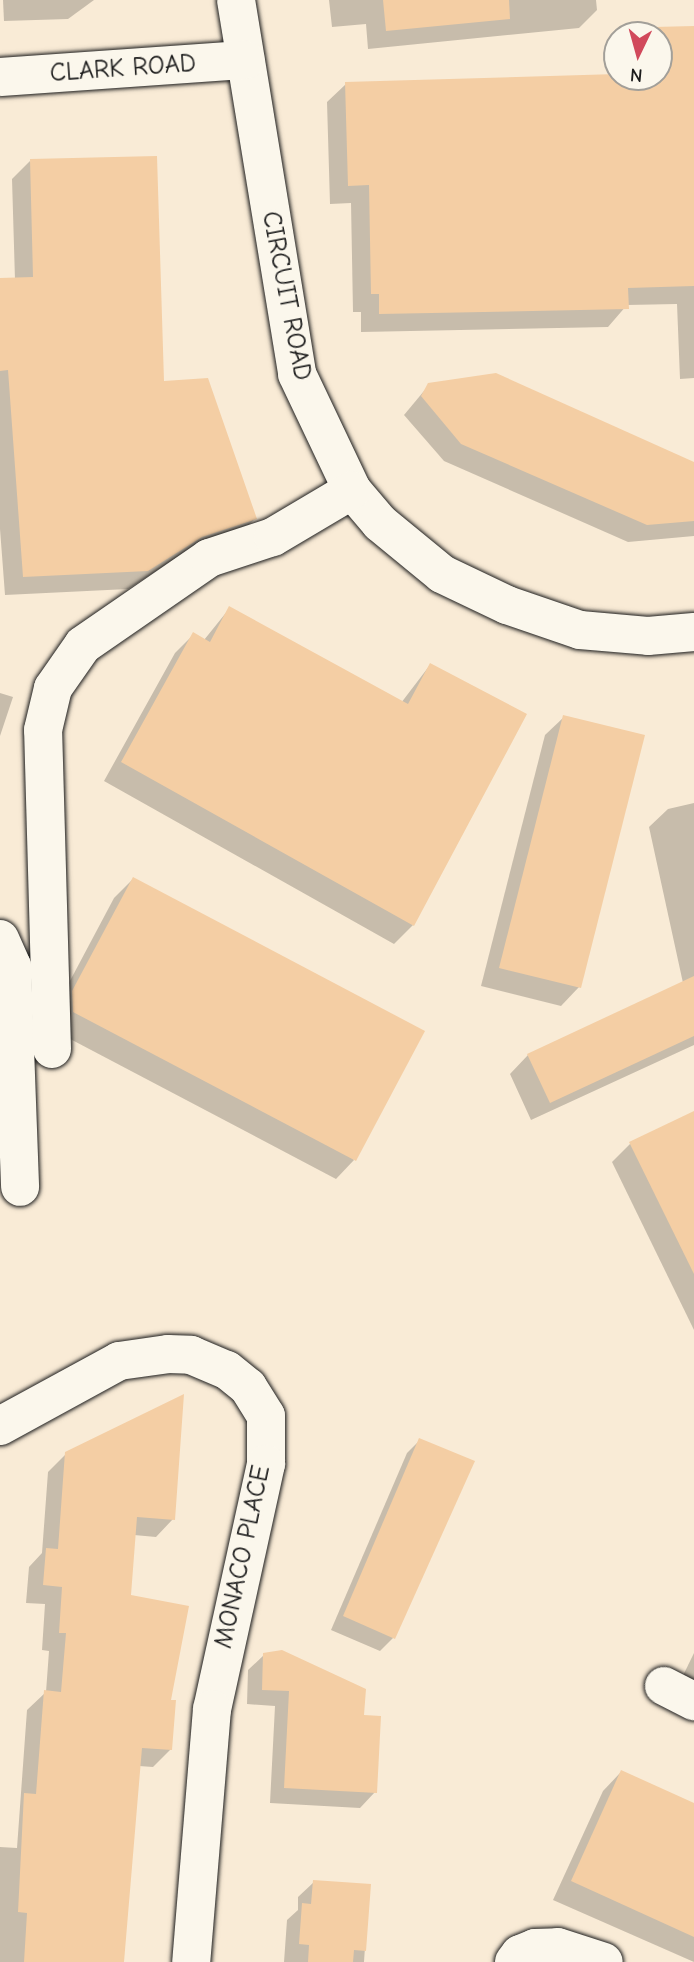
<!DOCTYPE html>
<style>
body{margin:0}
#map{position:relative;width:694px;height:1962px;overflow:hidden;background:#fbf7ec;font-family:"Comic Neue",sans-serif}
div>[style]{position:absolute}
.built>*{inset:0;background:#f9ebd6}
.shadow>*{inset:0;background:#0003}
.building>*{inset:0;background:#f4cea4}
.roads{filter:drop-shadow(0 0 2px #1c1c1c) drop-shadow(0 0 2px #1c1c1c)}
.minor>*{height:38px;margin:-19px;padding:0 19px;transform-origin:19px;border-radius:19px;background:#fbf7ec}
span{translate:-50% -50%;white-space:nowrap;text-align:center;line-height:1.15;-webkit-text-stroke:5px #fbf7ec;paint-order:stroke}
.street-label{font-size:26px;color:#1c1c1c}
.north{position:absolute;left:603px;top:21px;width:70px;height:70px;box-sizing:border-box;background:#fbf7ec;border:2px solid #a29f99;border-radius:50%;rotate:185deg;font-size:19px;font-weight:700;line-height:28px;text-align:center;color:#1c1c1c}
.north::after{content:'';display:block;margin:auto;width:24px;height:32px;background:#d1495b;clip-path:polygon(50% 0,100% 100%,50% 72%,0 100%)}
</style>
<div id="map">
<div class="built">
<i style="clip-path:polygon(evenodd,0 0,694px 0,694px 1962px,0 1962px,0 0,617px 35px,659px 35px,659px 77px,617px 77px,617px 35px)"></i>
</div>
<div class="shadow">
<i style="clip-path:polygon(3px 0,94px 0,68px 19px,4px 21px)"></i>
<i style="clip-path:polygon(329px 0,596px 0,597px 10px,579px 28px,368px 49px,366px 24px,332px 27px)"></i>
<i style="clip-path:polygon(694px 27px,694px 378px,680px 379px,677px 304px,627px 305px,608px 327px,361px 332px,361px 312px,353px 312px,351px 203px,330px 204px,327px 102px,346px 84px,659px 77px,659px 35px,649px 35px,655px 29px)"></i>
<i style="clip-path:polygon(30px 161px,162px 383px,255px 519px,236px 537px,181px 555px,128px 589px,5px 595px,0 529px,0 280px,15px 280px,12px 179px)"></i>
<i style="clip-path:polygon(429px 385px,694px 464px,694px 536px,628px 542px,444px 461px,404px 415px)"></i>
<i style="clip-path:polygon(229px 609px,401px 703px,430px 665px,413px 925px,394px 944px,104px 781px,175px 653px,193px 635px,204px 640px)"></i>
<i style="clip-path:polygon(0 693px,13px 697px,0 736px)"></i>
<i style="clip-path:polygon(564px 717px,579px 987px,561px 1006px,481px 986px,545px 735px)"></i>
<i style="clip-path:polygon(694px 803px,694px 1045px,531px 1120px,510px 1074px,528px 1055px,683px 983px,649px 827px,668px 809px)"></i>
<i style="clip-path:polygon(133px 879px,354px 1160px,336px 1179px,55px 1031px,54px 1011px,114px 898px)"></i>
<i style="clip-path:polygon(694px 1113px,694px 1330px,612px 1162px,630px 1144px)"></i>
<i style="clip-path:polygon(420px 1440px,393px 1638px,380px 1651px,331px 1630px,407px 1453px)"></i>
<i style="clip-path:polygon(66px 1454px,173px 1519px,156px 1537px,134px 1535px,129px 1596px,169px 1701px,171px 1749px,153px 1767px,139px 1766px,123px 1962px,0 1962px,0 1847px,17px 1848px,27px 1710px,46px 1692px,49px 1651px,42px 1650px,45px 1604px,26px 1603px,29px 1567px,42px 1553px,48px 1472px)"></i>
<i style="clip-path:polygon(694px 1653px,694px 1707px,674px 1694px)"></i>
<i style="clip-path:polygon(264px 1655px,363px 1717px,375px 1792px,360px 1808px,270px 1803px,275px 1706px,247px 1704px,248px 1670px)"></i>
<i style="clip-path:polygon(621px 1772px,694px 1805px,694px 1962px,553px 1900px,603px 1791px)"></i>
<i style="clip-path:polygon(314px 1882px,369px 1886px,364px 1962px,284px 1962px,287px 1920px,298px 1910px,298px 1897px)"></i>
</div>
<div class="building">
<i style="clip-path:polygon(383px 0,509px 0,510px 19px,386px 31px)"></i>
<i style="clip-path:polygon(694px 26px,694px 286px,628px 288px,629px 309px,379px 314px,379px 294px,371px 294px,369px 185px,348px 186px,345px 82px,617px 74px,659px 77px,659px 35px,654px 35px,654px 27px)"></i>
<i style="clip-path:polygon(157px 156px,164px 381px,208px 378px,257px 519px,202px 537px,148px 571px,23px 577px,8px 370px,0 371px,0 278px,33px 277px,30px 159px)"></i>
<i style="clip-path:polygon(496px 373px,694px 462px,694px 521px,647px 525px,461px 444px,421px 396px,428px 383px)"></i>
<i style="clip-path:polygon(229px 606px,408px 704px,430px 663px,527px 714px,414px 926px,121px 762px,193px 632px,210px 642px)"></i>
<i style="clip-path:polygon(563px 715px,645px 735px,581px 988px,499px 968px)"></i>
<i style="clip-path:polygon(133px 877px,425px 1031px,356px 1161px,73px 1012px,72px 991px)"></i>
<i style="clip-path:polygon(694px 976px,694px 1036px,550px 1103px,527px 1054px)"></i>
<i style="clip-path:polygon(694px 1111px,694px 1274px,629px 1142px)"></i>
<i style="clip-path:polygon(184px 1394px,175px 1520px,137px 1517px,131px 1595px,189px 1606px,171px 1700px,176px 1700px,172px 1750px,142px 1748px,124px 1962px,24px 1962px,27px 1913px,18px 1912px,24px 1793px,36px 1794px,44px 1690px,61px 1692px,66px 1633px,59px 1633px,62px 1587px,43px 1585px,46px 1548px,58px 1549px,65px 1452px)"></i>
<i style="clip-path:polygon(419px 1438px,475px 1461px,395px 1639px,343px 1616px)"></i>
<i style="clip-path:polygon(282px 1650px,366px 1689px,364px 1715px,381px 1716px,377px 1793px,284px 1788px,289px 1691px,262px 1690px,263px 1653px)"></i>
<i style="clip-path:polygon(621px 1770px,694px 1803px,694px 1937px,571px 1881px)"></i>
<i style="clip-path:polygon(313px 1880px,371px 1884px,366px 1951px,354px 1950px,353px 1962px,308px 1962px,309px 1945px,299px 1944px,302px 1903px,311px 1904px)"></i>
</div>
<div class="roads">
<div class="minor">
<i style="left:236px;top:0;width:379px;rotate:80.7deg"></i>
<i style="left:297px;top:374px;width:128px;rotate:64.6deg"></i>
<i style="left:352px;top:490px;width:43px;rotate:49.7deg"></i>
<i style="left:380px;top:523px;width:80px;rotate:39.4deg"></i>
<i style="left:442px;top:574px;width:72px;rotate:25.5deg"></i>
<i style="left:507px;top:605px;width:77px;rotate:18.9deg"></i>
<i style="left:580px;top:630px;width:68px;rotate:5deg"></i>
<i style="left:648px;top:636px;width:46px;rotate:-5deg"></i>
<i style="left:0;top:77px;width:246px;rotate:-4deg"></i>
<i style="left:0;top:939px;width:30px;rotate:66deg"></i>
<i style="left:12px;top:966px;width:221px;rotate:87.9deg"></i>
<i style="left:52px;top:1049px;width:319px;rotate:-91.6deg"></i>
<i style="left:43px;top:730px;width:43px;rotate:-76.6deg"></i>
<i style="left:53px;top:688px;width:52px;rotate:-55.1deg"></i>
<i style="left:83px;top:645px;width:153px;rotate:-34.6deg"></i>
<i style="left:209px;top:558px;width:67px;rotate:-18.2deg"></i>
<i style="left:273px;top:537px;width:92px;rotate:-30.7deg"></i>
<i style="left:0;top:1426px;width:136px;rotate:-28.6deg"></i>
<i style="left:119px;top:1361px;width:49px;rotate:-8.1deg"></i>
<i style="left:168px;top:1354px;width:23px;rotate:2deg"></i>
<i style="left:191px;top:1355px;width:39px;rotate:23deg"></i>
<i style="left:227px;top:1370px;width:27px;rotate:39deg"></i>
<i style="left:248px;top:1387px;width:34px;rotate:58deg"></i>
<i style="left:266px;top:1416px;width:48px;rotate:90deg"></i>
<i style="left:266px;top:1464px;width:251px;rotate:102.4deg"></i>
<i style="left:212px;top:1709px;width:254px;rotate:94.7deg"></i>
<i style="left:664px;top:1686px;width:34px;rotate:27deg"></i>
<i style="left:514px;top:1962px;width:10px;rotate:-53deg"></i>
<i style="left:520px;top:1954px;width:16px;rotate:-22deg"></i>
<i style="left:535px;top:1948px;width:23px;rotate:-2deg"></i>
<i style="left:558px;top:1947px;width:48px;rotate:18.1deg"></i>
</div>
</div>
<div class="street-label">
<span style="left:123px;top:69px;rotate:-4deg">CLARK ROAD</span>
<span style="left:286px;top:296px;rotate:79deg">CIRCUIT ROAD</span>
<span style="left:243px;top:1557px;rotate:-78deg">MONACO PLACE</span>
</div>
<div class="north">N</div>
</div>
